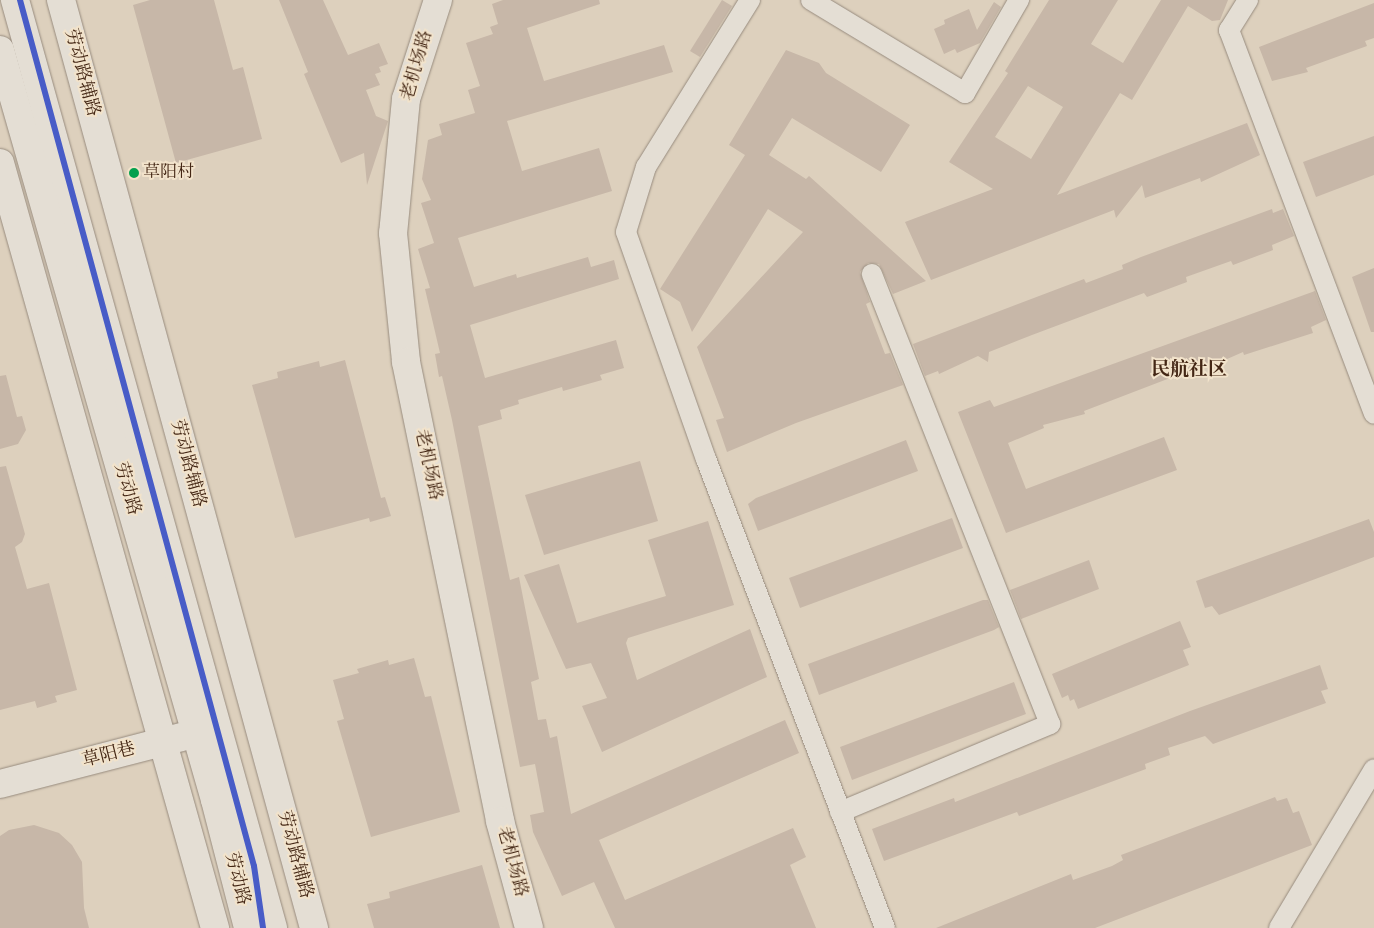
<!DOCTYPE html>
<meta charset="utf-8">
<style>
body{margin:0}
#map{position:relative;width:1374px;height:928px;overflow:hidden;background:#ddd0bd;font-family:Vollkorn,"Noto Serif SC",serif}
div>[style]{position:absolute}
.building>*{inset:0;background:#c7b7a8}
.roads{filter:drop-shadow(0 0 1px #978b7e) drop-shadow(0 0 1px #978b7e)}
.street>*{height:20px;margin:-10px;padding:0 10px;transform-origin:10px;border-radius:10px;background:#e4ded4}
.secondary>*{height:28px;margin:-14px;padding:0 14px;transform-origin:14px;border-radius:14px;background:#e4ded4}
.metro-1>*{height:6px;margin:-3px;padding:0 3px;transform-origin:3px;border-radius:3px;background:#485cc7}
.dots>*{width:14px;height:14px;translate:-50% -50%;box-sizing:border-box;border:2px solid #f2e3cb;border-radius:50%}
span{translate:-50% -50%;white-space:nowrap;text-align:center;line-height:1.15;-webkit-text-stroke:4px #f2e3cb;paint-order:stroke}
.bus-label{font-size:17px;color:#432614}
.left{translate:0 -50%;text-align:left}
.street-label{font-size:18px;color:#432614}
.neighbourhood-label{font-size:19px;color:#432614;font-weight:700}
</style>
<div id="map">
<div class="building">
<i style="clip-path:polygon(150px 0,214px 0,233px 70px,243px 67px,262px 139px,176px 163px,133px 5px)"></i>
<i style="clip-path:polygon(279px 0,323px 0,348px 55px,379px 43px,388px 64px,379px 67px,381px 72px,375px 74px,380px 85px,366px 90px,376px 116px,388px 121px,367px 185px,364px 153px,341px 163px,304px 74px,308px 72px)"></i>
<i style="clip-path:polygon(503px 0,599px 0,600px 4px,527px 28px,544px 81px,664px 45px,673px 72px,507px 121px,522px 171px,599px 148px,612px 191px,458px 238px,474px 287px,516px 274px,517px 278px,588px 257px,591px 267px,614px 260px,619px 279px,470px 325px,485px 378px,616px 340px,624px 368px,600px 375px,602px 380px,563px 391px,562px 387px,518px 400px,519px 404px,500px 410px,502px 419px,478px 426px,510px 580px,519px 577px,539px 679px,531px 682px,538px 720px,546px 719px,550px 738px,557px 736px,571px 814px,785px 720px,799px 753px,599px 840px,625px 900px,793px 828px,806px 857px,790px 865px,816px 928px,615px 928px,594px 882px,562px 896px,533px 832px,530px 815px,544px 812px,535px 764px,520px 767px,452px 420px,442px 376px,439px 377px,435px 354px,440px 353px,425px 289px,430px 288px,418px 249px,434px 243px,421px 203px,431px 200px,422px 179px,428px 140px,442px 135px,439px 124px,475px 113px,468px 90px,480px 86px,466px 43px,493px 34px,490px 27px,498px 24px,492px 4px)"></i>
<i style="clip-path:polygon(722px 0,732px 6px,700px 57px,690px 51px)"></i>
<i style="clip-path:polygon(evenodd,1049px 0,1118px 0,1091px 44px,1123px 63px,1161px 0,1228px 0,1220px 20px,1212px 21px,1188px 6px,1132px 100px,1120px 93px,1057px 195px,1247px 123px,1260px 155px,1201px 182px,1200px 178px,1145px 198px,1142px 185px,1116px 218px,1114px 210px,931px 280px,905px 222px,993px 189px,949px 162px,1008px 73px,1005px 71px,1049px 0,1028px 86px,1063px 107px,1031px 159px,995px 137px,1028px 86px)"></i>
<i style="clip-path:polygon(994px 2px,1001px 7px,980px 43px,957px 53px,955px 49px,944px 54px,934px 29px,945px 24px,944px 20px,969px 9px,977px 30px)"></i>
<i style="clip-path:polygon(1374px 3px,1374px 38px,1365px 41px,1367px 46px,1306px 68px,1308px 72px,1272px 81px,1259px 47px)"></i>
<i style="clip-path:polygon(786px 50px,819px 63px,826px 73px,910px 125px,881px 172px,792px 118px,769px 155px,806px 179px,809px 176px,926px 281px,893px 294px,879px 264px,868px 263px,860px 272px,870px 302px,866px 304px,885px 354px,890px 353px,903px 385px,796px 423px,727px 452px,716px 420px,724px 418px,697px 347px,803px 232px,768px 209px,692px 332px,680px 302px,660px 289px,745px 155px,729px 145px)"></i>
<i style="clip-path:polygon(1374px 136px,1374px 175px,1316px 197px,1303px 162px)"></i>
<i style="clip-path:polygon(1272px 209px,1273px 213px,1283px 209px,1294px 236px,1272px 245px,1273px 250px,1233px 265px,1231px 261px,1186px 277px,1187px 282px,1147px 297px,1144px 293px,1032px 335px,989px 352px,988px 362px,978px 356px,939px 374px,938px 371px,925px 376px,913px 344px,1084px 279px,1086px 283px,1123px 269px,1122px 265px,1141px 257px)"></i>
<i style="clip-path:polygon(1374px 268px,1374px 332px,1371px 332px,1352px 277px)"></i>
<i style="clip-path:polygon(1315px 291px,1326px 320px,1311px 327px,1313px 333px,1244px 355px,1243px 352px,1218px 363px,1217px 360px,1084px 411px,1085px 414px,1043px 425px,1044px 428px,1008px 443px,1026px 489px,1164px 437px,1177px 470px,1006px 533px,958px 412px,990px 400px,994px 407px)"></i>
<i style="clip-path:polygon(345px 360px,381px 498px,385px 497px,391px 516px,370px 522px,369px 518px,295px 538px,252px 385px,278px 378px,277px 372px,319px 361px,320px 367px)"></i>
<i style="clip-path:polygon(6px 375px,17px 417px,22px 416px,26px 430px,18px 444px,0 449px,0 376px)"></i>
<i style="clip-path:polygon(906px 440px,918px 471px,758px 531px,748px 504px,756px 498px)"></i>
<i style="clip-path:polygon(640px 461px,658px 521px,544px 555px,525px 495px)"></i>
<i style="clip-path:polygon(6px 466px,25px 534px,22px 542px,15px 547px,27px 589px,49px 583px,77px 690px,55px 696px,57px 702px,37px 708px,35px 701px,0 710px,0 467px)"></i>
<i style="clip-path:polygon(952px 518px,963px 548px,800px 608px,789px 578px)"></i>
<i style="clip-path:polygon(1369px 519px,1374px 532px,1374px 557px,1219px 615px,1212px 606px,1205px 608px,1196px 581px)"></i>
<i style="clip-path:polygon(708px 521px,734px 605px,628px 638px,626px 643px,637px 680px,750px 629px,767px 677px,602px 752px,582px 706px,607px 698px,591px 663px,566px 669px,524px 575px,559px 564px,577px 623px,666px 596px,648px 540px)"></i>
<i style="clip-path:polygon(1089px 560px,1099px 589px,1021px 619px,1010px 590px)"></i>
<i style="clip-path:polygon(983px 600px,988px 600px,999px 627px,994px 630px,819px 695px,808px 664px)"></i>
<i style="clip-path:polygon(1180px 621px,1191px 647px,1183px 650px,1189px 665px,1078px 709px,1074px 699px,1070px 701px,1068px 695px,1062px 698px,1052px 674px)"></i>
<i style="clip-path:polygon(414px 658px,425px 697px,431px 696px,460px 812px,371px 837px,337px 721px,344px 719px,333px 680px,359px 673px,357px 669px,388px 660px,389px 665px)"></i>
<i style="clip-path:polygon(1320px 665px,1328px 689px,1321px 691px,1326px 703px,1213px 744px,1205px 736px,1168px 748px,1170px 755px,1145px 764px,1146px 769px,1019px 816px,1017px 812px,884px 861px,872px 829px,954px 798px,955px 802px,1190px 711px)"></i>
<i style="clip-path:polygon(1014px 682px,1026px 714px,852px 780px,840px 747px)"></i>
<i style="clip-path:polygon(1275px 797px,1277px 801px,1287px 798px,1293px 813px,1299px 811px,1312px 845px,1095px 928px,936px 928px,1071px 874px,1073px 880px,1112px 866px,1123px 860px,1121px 855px)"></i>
<i style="clip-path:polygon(34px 825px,59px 833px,72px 845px,82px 862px,84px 908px,89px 928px,0 928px,0 836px,9px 830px)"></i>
<i style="clip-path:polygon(482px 865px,500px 928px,374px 928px,367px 904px,390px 898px,389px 892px)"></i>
</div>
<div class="roads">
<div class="street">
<i style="left:750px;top:0;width:197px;rotate:121.9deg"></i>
<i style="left:646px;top:167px;width:68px;rotate:107.1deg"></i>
<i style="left:626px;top:232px;width:241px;rotate:70.6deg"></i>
<i style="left:706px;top:459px;width:502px;rotate:69.11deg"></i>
<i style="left:811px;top:0;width:180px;rotate:31.1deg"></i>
<i style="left:965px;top:93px;width:108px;rotate:-59.9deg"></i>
<i style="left:1248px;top:0;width:36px;rotate:122deg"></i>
<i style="left:1229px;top:30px;width:410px;rotate:69.3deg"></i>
<i style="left:840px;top:812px;width:228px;rotate:-22.7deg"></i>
<i style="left:1050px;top:724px;width:484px;rotate:-111.6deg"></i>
<i style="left:1279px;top:928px;width:185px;rotate:-59.1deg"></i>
</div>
<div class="secondary">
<i style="left:15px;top:0;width:963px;rotate:74.46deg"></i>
<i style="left:61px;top:0;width:962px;rotate:74.75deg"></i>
<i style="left:438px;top:0;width:104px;rotate:107.9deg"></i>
<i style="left:406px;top:99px;width:135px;rotate:95.5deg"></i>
<i style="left:393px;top:233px;width:130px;rotate:84.2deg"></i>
<i style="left:406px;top:362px;width:469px;rotate:78.4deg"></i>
<i style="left:500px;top:821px;width:111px;rotate:74.8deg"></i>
<i style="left:0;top:50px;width:780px;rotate:74deg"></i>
<i style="left:215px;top:800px;width:132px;rotate:75.5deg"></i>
<i style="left:0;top:163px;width:795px;rotate:74.3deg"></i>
<i style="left:0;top:784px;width:188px;rotate:-14.5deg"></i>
</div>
</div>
<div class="metro-1">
<i style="left:20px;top:0;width:897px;rotate:74.88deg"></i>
<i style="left:254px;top:866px;width:63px;rotate:81.7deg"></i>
</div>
<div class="dots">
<i style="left:134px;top:173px;background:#03a04e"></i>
</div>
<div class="bus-label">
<span class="left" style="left:143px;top:173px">草阳村</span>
</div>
<div class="street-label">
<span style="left:418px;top:66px;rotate:-74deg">老机场路</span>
<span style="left:81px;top:73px;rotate:75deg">劳动路辅路</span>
<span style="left:187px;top:464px;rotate:75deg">劳动路辅路</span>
<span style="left:427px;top:465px;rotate:78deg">老机场路</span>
<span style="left:126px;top:489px;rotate:74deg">劳动路</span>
<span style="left:109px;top:756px;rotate:-14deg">草阳巷</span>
<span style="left:294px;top:855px;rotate:75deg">劳动路辅路</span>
<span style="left:511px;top:862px;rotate:75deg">老机场路</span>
<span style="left:236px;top:879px;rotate:76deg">劳动路</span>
</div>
<div class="neighbourhood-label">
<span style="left:1189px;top:371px">民航社区</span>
</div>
</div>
